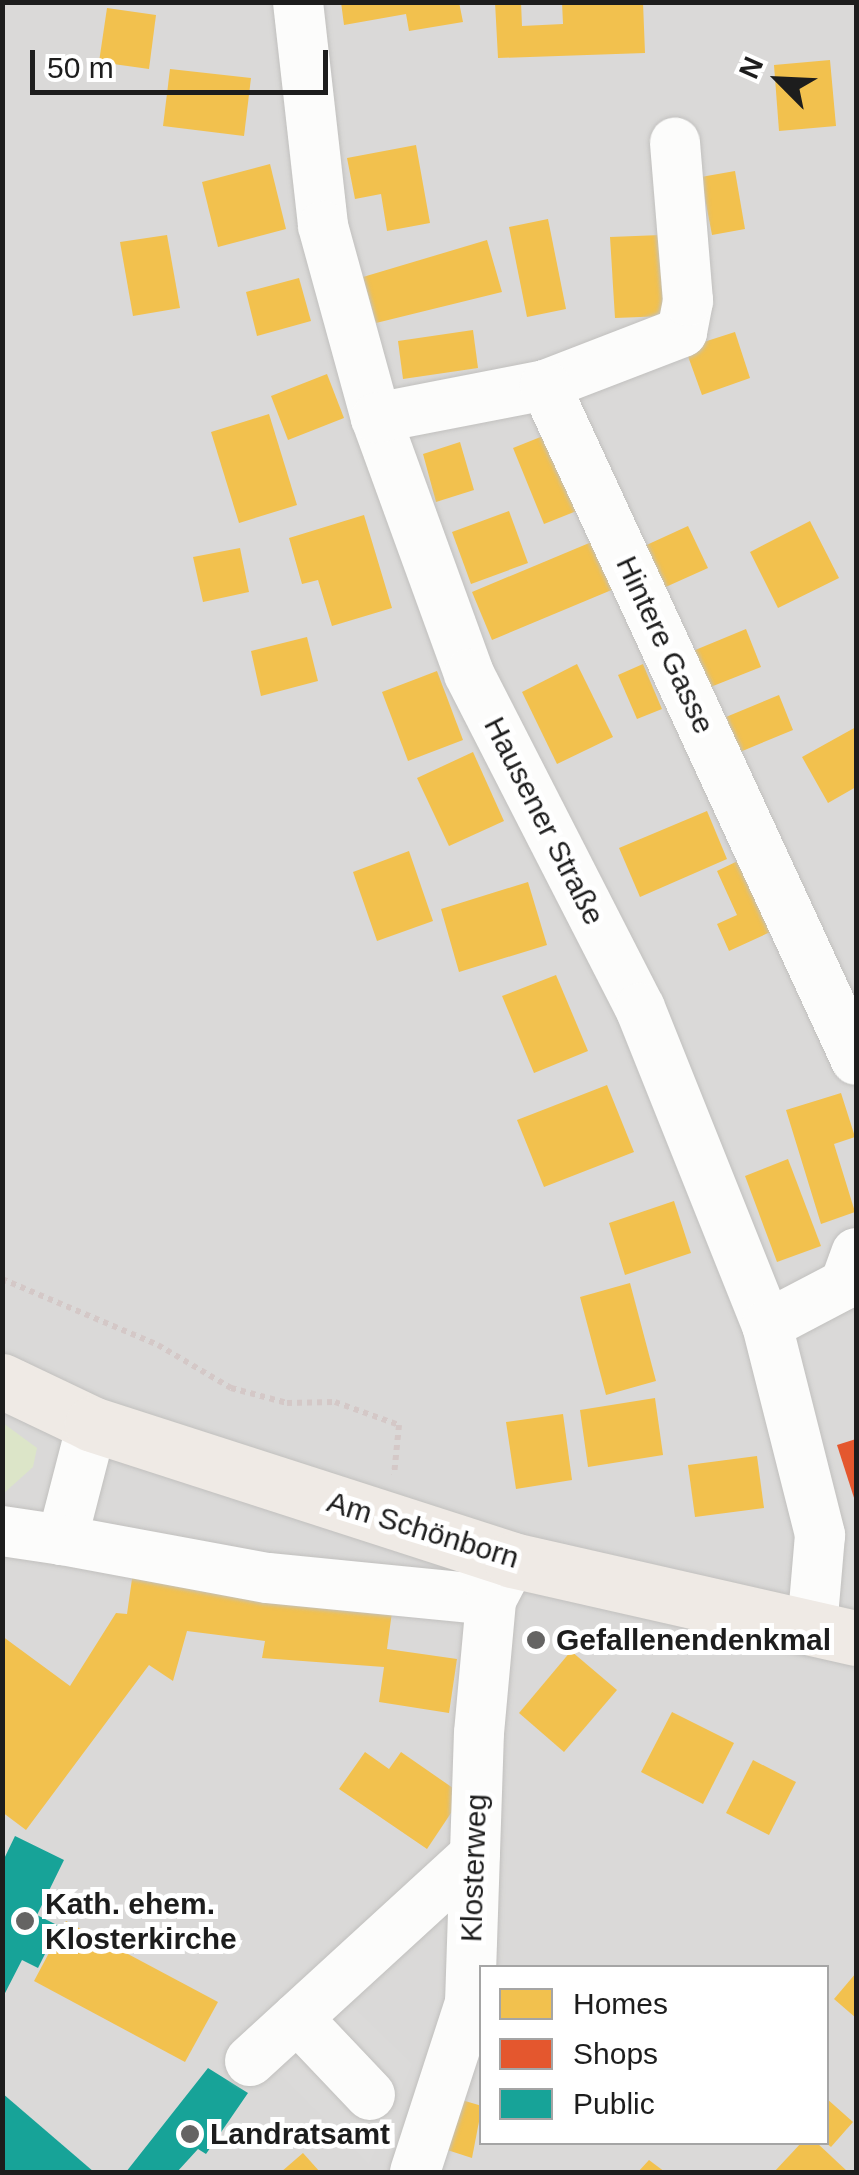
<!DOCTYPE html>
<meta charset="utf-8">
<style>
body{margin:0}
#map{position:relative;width:859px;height:2175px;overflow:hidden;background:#ebe9e6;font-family:Helvetica,sans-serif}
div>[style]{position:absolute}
.residential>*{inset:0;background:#dad9d8}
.grass>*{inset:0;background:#dce5c8}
.parking>*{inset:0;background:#dbdad9}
.homes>*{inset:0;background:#f2c14e}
.shops>*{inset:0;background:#e4572e}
.public>*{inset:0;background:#17a398}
.path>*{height:6px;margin-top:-3px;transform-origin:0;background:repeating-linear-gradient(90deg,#d4c8c7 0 5px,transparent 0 10px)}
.roads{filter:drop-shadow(0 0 2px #c1c0be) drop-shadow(0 0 2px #c1c0be)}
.minor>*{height:50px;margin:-25px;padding:0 25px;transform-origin:25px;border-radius:25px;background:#fcfcfb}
.major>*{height:55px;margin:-27.5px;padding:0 27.5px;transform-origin:27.5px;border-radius:27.5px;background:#efeae5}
.dots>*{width:28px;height:28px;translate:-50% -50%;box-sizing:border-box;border:5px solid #fff;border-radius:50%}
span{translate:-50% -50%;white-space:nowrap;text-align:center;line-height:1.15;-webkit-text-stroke:10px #fff;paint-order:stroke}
.street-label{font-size:30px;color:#1d1d1d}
.poi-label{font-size:30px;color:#1d1d1d;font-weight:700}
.left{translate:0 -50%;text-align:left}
.frame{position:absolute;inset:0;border:5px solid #1d1d1d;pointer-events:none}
.legend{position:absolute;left:479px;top:1965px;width:350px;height:180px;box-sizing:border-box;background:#fff;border:2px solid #a5a5a5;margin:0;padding:12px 18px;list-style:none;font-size:30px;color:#1d1d1d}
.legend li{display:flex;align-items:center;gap:20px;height:50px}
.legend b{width:50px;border:2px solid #a5a5a5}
.north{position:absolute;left:729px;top:30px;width:100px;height:100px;-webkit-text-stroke:8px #fff;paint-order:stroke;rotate:294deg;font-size:28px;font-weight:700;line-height:40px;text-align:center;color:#1d1d1d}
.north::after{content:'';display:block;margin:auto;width:35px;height:45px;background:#1d1d1d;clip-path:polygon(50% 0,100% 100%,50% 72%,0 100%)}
.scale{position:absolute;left:30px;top:50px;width:298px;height:45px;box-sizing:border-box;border:5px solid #1d1d1d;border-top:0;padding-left:12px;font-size:30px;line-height:35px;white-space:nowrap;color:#1d1d1d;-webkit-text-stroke:8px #fff;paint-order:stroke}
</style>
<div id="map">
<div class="residential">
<i style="clip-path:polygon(evenodd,3px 3px,856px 3px,856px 2172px,3px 2172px,3px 3px,482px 1968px,826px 1968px,826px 2142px,482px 2142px,482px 1968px)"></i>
</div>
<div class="grass">
<i style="clip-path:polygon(3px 1423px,37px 1448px,33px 1467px,3px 1494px)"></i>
</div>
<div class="parking">
<i style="clip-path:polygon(351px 2005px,412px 2064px,369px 2164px,277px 2071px)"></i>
</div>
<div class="homes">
<i style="clip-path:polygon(341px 2px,459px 2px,463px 22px,409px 31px,406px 14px,344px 25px)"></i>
<i style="clip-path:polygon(495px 2px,521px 2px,522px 26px,563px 24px,562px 2px,643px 2px,645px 53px,498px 58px)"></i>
<i style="clip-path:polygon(107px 8px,156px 15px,149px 69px,99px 62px)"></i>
<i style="clip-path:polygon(830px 60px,836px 126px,779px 131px,774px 65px)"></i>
<i style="clip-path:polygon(170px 69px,251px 78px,244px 136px,163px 126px)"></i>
<i style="clip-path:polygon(416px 145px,430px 223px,387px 231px,381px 194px,355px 199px,347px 158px)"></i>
<i style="clip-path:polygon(270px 164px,286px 229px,218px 247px,202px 182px)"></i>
<i style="clip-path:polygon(735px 171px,745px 229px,712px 235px,701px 177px)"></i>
<i style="clip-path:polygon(548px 219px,566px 309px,527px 317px,509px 227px)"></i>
<i style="clip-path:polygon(167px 235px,180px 308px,133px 316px,120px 242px)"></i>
<i style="clip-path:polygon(661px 235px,666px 316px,615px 318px,610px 237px)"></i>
<i style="clip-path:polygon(487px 240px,502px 292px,376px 323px,363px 277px)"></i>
<i style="clip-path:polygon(299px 278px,311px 321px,257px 336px,246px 292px)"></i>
<i style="clip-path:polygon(473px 330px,478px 368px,403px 379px,398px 341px)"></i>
<i style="clip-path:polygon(735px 332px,750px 378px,702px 395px,685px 348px)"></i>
<i style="clip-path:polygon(327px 374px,344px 418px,288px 440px,271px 396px)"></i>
<i style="clip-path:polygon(269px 414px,297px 505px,239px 523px,211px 432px)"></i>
<i style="clip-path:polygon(548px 434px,579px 510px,544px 524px,513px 448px)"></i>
<i style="clip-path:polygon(460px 442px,474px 490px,436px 502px,423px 454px)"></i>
<i style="clip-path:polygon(509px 511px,528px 563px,471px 584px,452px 532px)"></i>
<i style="clip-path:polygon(364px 515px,392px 608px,332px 626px,318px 580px,302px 584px,289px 538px)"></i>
<i style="clip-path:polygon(810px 521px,839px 578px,778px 608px,750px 552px)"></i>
<i style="clip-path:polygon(688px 526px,708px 568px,659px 590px,640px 548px)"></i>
<i style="clip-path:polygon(594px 541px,614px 589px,492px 640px,472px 592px)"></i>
<i style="clip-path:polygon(240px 548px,249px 592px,203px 602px,193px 557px)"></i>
<i style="clip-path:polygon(746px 629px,761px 667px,703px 690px,688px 653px)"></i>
<i style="clip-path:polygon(307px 637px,318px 681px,261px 696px,251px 651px)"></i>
<i style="clip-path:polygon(577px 664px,613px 737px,557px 764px,522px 692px)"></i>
<i style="clip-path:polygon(643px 664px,662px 709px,637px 719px,618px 675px)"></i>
<i style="clip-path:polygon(437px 671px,463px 740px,408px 761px,382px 692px)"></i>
<i style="clip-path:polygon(779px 695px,793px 730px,740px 752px,726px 717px)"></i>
<i style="clip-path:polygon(856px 727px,856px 787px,828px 803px,802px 757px)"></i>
<i style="clip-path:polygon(473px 752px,504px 821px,449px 846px,417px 778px)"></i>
<i style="clip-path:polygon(707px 811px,727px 859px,640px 897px,619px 848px)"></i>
<i style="clip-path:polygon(409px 851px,433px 921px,377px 941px,353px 872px)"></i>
<i style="clip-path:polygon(746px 857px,779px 928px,729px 951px,717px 924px,737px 915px,717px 871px)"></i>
<i style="clip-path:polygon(528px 882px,547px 945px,459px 972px,441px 909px)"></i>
<i style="clip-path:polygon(556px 975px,588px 1051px,534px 1073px,502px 996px)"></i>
<i style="clip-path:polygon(607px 1085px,634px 1152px,544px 1187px,517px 1120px)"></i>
<i style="clip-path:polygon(841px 1093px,855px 1137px,834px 1144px,855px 1212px,821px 1224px,786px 1110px)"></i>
<i style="clip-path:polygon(788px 1159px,821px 1246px,777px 1262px,745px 1176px)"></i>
<i style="clip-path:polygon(674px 1201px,691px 1253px,625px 1275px,609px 1223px)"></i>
<i style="clip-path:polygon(630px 1283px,656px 1381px,606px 1395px,580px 1297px)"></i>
<i style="clip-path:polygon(655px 1398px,663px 1455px,588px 1467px,580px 1410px)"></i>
<i style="clip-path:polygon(563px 1414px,572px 1480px,516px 1489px,506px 1422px)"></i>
<i style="clip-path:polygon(757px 1456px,764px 1508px,695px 1517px,688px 1465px)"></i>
<i style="clip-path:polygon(134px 1565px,394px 1597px,387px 1649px,457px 1659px,449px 1713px,379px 1702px,384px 1667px,262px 1658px,265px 1641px,187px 1631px,173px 1681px,149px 1665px,26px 1830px,2px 1812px,2px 1636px,70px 1686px,116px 1613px,127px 1614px)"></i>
<i style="clip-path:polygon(571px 1651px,617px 1690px,564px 1752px,519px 1713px)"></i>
<i style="clip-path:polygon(672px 1712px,734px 1743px,703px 1804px,641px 1772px)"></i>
<i style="clip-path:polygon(365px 1752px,389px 1769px,401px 1752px,463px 1795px,427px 1849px,339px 1789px)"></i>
<i style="clip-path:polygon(753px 1760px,796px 1782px,769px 1835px,726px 1813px)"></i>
<i style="clip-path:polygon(66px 1921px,218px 2002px,185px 2062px,34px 1981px)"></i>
<i style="clip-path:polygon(856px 1973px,856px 2018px,834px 1999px)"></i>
<i style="clip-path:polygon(455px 2098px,482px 2106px,472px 2158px,438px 2147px)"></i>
<i style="clip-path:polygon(826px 2098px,853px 2122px,831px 2147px,826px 2143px)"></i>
<i style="clip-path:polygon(802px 2142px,816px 2142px,848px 2172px,774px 2172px)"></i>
<i style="clip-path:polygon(303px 2153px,320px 2172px,281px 2172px)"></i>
<i style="clip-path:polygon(649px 2160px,665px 2172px,638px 2172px)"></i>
</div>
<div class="shops">
<i style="clip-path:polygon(856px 1439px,856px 1504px,837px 1445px)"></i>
</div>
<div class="public">
<i style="clip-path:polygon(15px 1836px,64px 1860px,37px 1915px,59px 1926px,38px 1968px,22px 1960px,3px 1997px,3px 1861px)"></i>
<i style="clip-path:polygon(208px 2068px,248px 2093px,206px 2154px,198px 2149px,177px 2172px,126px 2172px)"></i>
<i style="clip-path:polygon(2px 2093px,94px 2172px,2px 2172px)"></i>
</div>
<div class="path">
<i style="left:2px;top:1279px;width:169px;rotate:22.9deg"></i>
<i style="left:158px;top:1345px;width:85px;rotate:30.5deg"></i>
<i style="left:231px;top:1388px;width:58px;rotate:15deg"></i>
<i style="left:287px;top:1403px;width:48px;rotate:-1.2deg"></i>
<i style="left:335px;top:1402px;width:68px;rotate:19.8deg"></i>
<i style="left:399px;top:1425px;width:50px;rotate:95.7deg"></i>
</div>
<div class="roads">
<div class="minor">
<i style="left:298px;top:2px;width:225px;rotate:83.6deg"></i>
<i style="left:323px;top:226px;width:199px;rotate:74.6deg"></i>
<i style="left:376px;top:418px;width:272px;rotate:70deg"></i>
<i style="left:469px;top:674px;width:375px;rotate:62.9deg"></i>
<i style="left:640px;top:1008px;width:341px;rotate:68.2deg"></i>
<i style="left:767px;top:1325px;width:217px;rotate:75.8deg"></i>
<i style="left:820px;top:1535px;width:93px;rotate:94.9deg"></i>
<i style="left:545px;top:385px;width:147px;rotate:-21.1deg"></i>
<i style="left:682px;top:332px;width:32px;rotate:-79deg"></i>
<i style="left:688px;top:301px;width:159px;rotate:-94.7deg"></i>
<i style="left:376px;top:418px;width:172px;rotate:-11deg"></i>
<i style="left:545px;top:385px;width:743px;rotate:65.26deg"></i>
<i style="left:767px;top:1325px;width:88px;rotate:-27.7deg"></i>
<i style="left:845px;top:1284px;width:33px;rotate:-70deg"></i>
<i style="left:92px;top:1424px;width:120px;rotate:104.5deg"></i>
<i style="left:62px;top:1540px;width:209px;rotate:10.5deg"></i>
<i style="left:268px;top:1578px;width:224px;rotate:5.6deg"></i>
<i style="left:2px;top:1531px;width:61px;rotate:8.5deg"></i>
<i style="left:297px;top:2018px;width:106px;rotate:46.5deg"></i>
<i style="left:250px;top:2061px;width:305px;rotate:-42.5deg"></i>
<i style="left:415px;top:2172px;width:178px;rotate:-72deg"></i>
<i style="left:470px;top:2003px;width:270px;rotate:-88.1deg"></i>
<i style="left:479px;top:1733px;width:134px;rotate:-84.8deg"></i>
<i style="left:491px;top:1600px;width:45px;rotate:-62.3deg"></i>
</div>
<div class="major">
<i style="left:2px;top:1381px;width:100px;rotate:25.5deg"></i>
<i style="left:92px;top:1424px;width:441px;rotate:17.9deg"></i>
<i style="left:512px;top:1560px;width:353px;rotate:12.8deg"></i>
</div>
</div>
<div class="dots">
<i style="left:536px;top:1640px;background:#656463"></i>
<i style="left:25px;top:1921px;background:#656463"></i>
<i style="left:190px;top:2134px;background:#656463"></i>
</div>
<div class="street-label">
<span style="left:665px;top:645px;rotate:65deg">Hintere Gasse</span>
<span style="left:544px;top:821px;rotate:63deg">Hausener Straße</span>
<span style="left:423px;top:1530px;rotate:17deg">Am Schönborn</span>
<span style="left:474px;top:1868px;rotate:-88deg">Klosterweg</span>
</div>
<div class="poi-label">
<span class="left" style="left:556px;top:1640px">Gefallenendenkmal</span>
<span class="left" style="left:45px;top:1921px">Kath. ehem.<br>Klosterkirche</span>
<span class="left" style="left:210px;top:2134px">Landratsamt</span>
</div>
<div class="frame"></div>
<ul class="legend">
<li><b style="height:28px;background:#f2c14e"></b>Homes</li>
<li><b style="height:28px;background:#e4572e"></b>Shops</li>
<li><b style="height:28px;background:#17a398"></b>Public</li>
</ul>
<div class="north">N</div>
<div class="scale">50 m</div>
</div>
